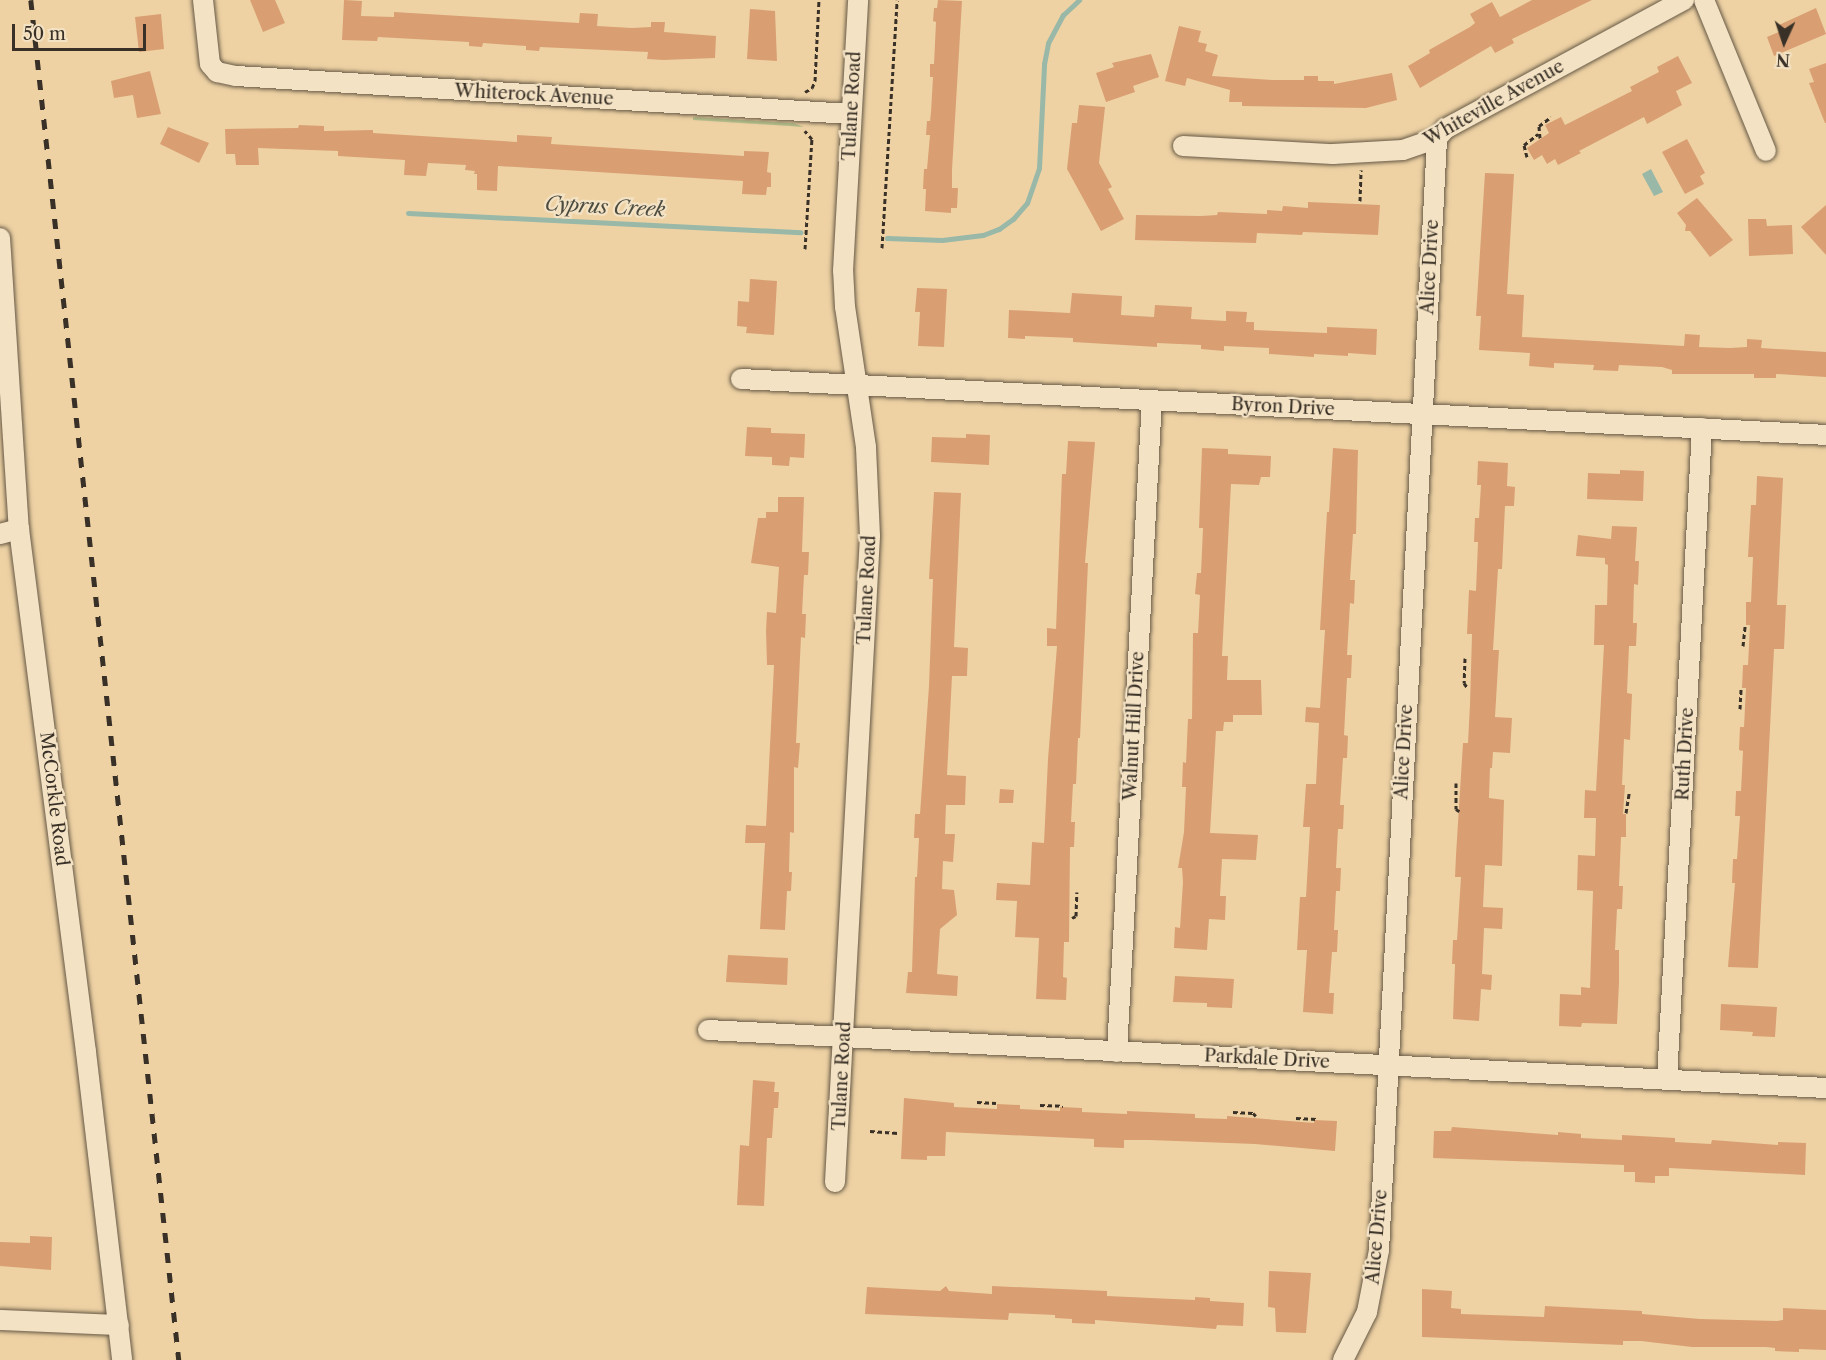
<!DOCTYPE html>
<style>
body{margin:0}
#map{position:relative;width:1826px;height:1360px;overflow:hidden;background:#eed2a4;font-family:"Libre Caslon Text",serif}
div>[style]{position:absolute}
.green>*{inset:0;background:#b3bd8a}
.water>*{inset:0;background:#99b8a8}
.stream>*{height:5px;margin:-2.5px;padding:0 2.5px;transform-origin:2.5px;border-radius:2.5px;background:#99b8a8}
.building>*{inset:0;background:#d99f72}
.path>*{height:3px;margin-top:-1.5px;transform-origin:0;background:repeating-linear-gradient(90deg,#393127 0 4.5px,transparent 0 7.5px)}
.roads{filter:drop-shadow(0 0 2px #665946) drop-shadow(0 0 2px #665946)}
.street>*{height:20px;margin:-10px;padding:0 10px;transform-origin:10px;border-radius:10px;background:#f4e2c4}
.rail>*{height:4.5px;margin-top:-2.25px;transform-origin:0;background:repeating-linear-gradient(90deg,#393127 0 10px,transparent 0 20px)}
span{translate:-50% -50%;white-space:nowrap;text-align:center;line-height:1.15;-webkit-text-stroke:4.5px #f4e2c4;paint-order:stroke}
.street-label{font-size:18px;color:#393127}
.water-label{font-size:20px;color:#4c4c41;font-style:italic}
.north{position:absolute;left:1754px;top:12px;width:60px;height:60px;-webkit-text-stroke:4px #f4e2c4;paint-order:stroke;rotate:183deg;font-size:16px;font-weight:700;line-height:24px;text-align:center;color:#393127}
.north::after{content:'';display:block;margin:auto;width:21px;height:27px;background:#393127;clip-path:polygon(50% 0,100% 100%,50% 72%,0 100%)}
.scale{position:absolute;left:12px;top:24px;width:134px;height:27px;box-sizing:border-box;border:3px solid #393127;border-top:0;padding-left:8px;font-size:18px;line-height:21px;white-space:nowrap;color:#393127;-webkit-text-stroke:4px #f4e2c4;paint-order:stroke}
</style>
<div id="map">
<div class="green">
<i style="clip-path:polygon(693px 117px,793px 123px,804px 127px,693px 120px)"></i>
</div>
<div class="water">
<i style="clip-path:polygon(1651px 169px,1663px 192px,1654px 196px,1642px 174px)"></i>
</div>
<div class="stream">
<i style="left:408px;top:213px;width:393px;rotate:2.8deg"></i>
<i style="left:887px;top:238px;width:55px;rotate:2.1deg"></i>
<i style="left:942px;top:240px;width:41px;rotate:-7deg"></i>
<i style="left:983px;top:235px;width:17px;rotate:-21deg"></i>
<i style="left:999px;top:229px;width:17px;rotate:-36deg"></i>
<i style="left:1013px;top:219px;width:21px;rotate:-49deg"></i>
<i style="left:1027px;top:203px;width:37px;rotate:-71deg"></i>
<i style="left:1039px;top:168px;width:104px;rotate:-87.2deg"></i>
<i style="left:1044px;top:64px;width:21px;rotate:-79deg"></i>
<i style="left:1048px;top:43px;width:32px;rotate:-62deg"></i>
<i style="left:1063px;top:15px;width:22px;rotate:-43deg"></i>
</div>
<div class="building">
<i style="clip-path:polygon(250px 0,275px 0,285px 23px,263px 32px)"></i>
<i style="clip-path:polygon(344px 0,362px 1px,361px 16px,394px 17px,394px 12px,579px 23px,580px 13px,598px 14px,597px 26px,632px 28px,651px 27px,651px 22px,665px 22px,664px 32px,716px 36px,715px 58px,663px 60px,647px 59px,648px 52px,540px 47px,539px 51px,526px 50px,526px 46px,483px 43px,482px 47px,469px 46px,469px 42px,378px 37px,377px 41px,342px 40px)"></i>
<i style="clip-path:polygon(938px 0,962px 1px,952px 170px,952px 188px,958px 188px,957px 208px,951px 208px,951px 213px,925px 211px,926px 189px,923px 189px,924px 169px,927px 169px,930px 135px,926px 135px,927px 121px,930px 121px,931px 112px,933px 77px,930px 77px,930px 64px,934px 64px,936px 22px,933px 21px,934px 8px,937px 8px)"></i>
<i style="clip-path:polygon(1532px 0,1592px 0,1512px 39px,1514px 43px,1495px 53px,1491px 46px,1420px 88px,1408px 66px,1430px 53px,1429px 50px,1470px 27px,1475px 23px,1470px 14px,1492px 2px,1500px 17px)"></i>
<i style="clip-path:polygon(1816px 8px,1826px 34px,1774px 56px,1767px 37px,1781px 31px,1779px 25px)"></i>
<i style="clip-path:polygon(750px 9px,775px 11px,777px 61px,747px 59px)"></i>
<i style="clip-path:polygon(161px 14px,164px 49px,139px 52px,135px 17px)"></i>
<i style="clip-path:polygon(1179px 26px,1201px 31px,1198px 42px,1207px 44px,1205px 51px,1218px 55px,1212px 76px,1272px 80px,1304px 80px,1304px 76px,1318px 76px,1318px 81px,1334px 81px,1334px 84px,1392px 73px,1397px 100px,1366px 108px,1242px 106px,1242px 102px,1229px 102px,1230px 90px,1187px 78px,1185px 86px,1165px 81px)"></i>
<i style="clip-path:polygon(1151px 54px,1159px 77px,1133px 86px,1135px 92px,1106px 102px,1096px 73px,1114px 67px,1112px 63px)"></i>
<i style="clip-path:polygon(1678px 56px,1692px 83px,1676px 91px,1682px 105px,1647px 124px,1644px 117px,1579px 151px,1581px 153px,1558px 165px,1555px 159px,1547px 164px,1542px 155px,1534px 160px,1527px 148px,1549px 133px,1545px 125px,1561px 117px,1565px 125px,1632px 91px,1630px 87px,1659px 72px,1657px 67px)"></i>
<i style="clip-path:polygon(1826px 63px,1826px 123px,1825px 123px,1809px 83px,1814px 82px,1809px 69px)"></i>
<i style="clip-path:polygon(150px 71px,161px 114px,137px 118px,133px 95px,114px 98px,111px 81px)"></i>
<i style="clip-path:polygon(1079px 105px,1105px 107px,1099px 163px,1112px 187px,1108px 189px,1124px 219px,1101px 231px,1067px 169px,1072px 123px,1077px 123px)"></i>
<i style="clip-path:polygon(299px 125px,324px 126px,324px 131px,373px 130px,373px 133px,517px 142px,517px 135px,552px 137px,551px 144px,744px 156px,744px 151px,769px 152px,767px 172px,771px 173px,771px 187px,767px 187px,766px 195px,742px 194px,743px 181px,498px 166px,497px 191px,477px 190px,477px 174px,474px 174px,475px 171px,465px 170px,466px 165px,428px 163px,426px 176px,404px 175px,405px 160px,338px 156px,338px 151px,258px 148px,259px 165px,236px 165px,235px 154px,226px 154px,225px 129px,298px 128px)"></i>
<i style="clip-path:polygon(168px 127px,209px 143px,199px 163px,160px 144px)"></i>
<i style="clip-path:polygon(1687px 139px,1705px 173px,1700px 176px,1704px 184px,1685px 194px,1662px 152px)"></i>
<i style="clip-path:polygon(1485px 173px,1514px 174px,1507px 294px,1524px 295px,1522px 337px,1684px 346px,1685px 334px,1700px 335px,1699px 347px,1730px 348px,1747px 347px,1747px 339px,1762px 340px,1761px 348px,1826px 352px,1826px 377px,1776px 374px,1776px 378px,1754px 378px,1754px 374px,1672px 374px,1672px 370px,1662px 367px,1619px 365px,1618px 371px,1593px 370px,1594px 365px,1554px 363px,1554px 368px,1529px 366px,1530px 353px,1479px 350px,1481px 316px,1476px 316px)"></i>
<i style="clip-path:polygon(1697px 198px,1733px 240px,1710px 257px,1690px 231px,1685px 231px,1686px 225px,1677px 213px)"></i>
<i style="clip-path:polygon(1308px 202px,1380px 205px,1378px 235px,1303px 232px,1302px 235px,1257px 233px,1256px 243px,1135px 240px,1136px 215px,1201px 216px,1217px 215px,1218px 212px,1267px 214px,1267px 210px,1282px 211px,1283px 206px,1308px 208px)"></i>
<i style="clip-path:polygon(1826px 205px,1826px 255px,1801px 227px)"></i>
<i style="clip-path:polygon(1748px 219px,1766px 219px,1767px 226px,1792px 225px,1793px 254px,1749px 256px)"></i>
<i style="clip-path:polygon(750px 279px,777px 281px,774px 335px,746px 333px,747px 327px,737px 326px,738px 301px,749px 302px)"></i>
<i style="clip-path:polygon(917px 288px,947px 289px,944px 347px,918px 346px,920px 312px,915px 312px)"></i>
<i style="clip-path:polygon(1072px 293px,1122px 296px,1121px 315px,1154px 317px,1155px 305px,1192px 307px,1191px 319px,1226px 321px,1226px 311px,1247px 312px,1246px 322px,1254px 322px,1254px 330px,1327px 333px,1327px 327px,1377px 329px,1376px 355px,1348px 353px,1348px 356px,1314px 354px,1314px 357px,1269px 354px,1269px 348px,1224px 346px,1224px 351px,1201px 349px,1201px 345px,1157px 343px,1157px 347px,1073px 342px,1073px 338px,1025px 336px,1025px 339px,1008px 338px,1009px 310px,1070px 313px)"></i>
<i style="clip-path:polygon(747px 427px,771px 428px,771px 433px,805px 434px,804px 458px,790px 457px,789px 466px,772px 465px,772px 457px,745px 456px)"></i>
<i style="clip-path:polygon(966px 434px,990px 435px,989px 465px,931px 462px,932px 437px,966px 438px)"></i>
<i style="clip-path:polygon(1068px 441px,1095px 442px,1085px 563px,1088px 563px,1080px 738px,1078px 738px,1076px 784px,1073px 784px,1071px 822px,1075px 822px,1074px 847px,1070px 847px,1069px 942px,1064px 942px,1063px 977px,1067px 978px,1066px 1000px,1036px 999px,1039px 938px,1015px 937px,1017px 901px,996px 900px,997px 883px,1030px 885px,1032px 842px,1044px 843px,1048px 759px,1057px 646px,1047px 646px,1047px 628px,1056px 629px,1062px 474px,1066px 474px)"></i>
<i style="clip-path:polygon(1202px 448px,1228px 449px,1228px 454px,1271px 456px,1270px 477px,1261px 477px,1259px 485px,1231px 484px,1222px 656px,1228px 656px,1227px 680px,1261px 680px,1262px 715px,1233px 715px,1233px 722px,1224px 722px,1223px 731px,1216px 731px,1210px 833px,1258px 835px,1256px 860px,1222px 859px,1220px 896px,1226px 896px,1225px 920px,1209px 919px,1207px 950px,1174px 948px,1175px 927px,1180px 928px,1183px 882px,1182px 868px,1178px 868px,1184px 832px,1186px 787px,1182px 787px,1183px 762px,1186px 763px,1188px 719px,1192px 719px,1193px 633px,1198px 633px,1200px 595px,1195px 594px,1197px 573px,1201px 573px,1203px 528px,1199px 528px)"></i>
<i style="clip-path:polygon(1333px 448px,1358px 450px,1356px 534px,1353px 534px,1350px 580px,1355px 580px,1354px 604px,1350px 603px,1347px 655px,1352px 655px,1351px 678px,1347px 678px,1344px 735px,1348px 736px,1347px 758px,1343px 758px,1340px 805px,1344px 805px,1343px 829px,1338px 829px,1336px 868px,1341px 868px,1340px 891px,1336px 891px,1334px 930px,1338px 930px,1337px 952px,1332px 952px,1329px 993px,1334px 993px,1333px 1014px,1303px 1012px,1307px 950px,1297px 950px,1300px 897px,1306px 897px,1310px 827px,1303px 827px,1306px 784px,1316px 784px,1319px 723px,1305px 722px,1306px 707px,1320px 708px,1325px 630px,1320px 630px,1327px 512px,1329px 512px)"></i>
<i style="clip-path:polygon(1478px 461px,1508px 463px,1507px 486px,1515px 487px,1514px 506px,1505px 506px,1502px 569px,1498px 569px,1493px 650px,1499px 650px,1495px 717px,1512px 718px,1510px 753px,1493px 752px,1492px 768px,1490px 768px,1489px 798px,1504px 800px,1502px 866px,1485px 865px,1483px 907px,1503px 908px,1502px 929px,1484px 928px,1482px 974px,1492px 975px,1491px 990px,1481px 989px,1479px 1021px,1453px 1019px,1455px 964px,1452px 964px,1453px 940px,1457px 940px,1461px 877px,1455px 877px,1456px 855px,1463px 743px,1468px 743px,1470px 704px,1472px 634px,1467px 634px,1469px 590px,1476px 591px,1478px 542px,1474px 542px,1475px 518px,1479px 518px,1481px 485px,1477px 485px)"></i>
<i style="clip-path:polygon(1620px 470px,1644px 471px,1643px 501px,1587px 499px,1588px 473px,1620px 474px)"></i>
<i style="clip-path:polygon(1757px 476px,1783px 478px,1777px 605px,1786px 605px,1784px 649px,1774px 649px,1758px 968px,1728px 967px,1735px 883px,1732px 883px,1733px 859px,1737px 859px,1740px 816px,1735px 816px,1736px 791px,1741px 791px,1743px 751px,1739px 750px,1740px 727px,1744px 727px,1746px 688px,1742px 688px,1743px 665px,1748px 665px,1750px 625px,1746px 625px,1746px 602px,1751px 602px,1753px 557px,1748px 557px,1751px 505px,1756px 505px)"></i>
<i style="clip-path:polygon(934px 492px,961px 493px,954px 647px,968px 648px,967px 676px,952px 676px,947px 775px,966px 776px,965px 805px,946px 805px,945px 834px,955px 834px,953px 862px,943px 861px,942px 889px,954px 890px,957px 915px,940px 929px,937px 974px,958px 976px,957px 996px,906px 993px,908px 972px,912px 972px,915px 877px,917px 877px,919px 838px,914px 838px,915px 814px,920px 814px,929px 686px,933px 579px,929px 579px)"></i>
<i style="clip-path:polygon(778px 497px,804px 497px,802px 552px,809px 552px,808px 575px,804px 575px,802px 614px,806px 614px,805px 638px,801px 637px,796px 743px,800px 743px,798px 768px,794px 767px,794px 833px,790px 832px,789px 872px,792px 872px,791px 891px,787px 891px,785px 930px,760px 929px,765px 843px,745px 843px,746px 825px,766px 826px,774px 665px,767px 665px,766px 630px,767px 612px,776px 613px,779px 567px,751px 563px,758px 518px,766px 518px,766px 512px,778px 512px)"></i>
<i style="clip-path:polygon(1612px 526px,1637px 527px,1635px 561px,1639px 561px,1638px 585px,1634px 584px,1633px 623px,1637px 623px,1636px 646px,1629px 646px,1627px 693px,1632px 694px,1630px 740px,1624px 739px,1622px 785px,1625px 785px,1623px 814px,1626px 814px,1626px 837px,1621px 837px,1619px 886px,1623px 886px,1622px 909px,1617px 909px,1615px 950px,1619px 950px,1619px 983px,1617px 1024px,1582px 1023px,1581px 1027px,1559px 1026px,1560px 994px,1581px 995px,1581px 987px,1590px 988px,1593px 891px,1577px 890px,1578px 855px,1595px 856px,1596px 818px,1584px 818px,1585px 790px,1596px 791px,1604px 645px,1594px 645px,1595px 605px,1607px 605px,1608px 565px,1605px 564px,1605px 558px,1576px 556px,1578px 535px,1611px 539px)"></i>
<i style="clip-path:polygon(1000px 789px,1014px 790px,1013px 803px,999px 803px)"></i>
<i style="clip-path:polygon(728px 955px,788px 958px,787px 985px,726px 982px)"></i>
<i style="clip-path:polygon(1175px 976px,1234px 979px,1232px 1008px,1207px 1007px,1207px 1003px,1173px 1002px)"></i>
<i style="clip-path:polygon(1721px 1004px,1777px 1007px,1775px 1037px,1752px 1036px,1753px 1032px,1720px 1030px)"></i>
<i style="clip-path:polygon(753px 1080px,775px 1082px,774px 1092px,779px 1092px,778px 1108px,774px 1108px,772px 1138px,767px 1138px,764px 1206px,737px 1205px,740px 1145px,749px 1146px)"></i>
<i style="clip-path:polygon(904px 1098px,954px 1103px,954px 1107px,997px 1109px,997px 1104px,1020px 1105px,1020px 1109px,1060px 1111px,1060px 1107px,1082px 1108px,1082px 1112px,1127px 1114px,1127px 1111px,1195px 1114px,1195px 1118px,1227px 1119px,1227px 1116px,1314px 1123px,1314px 1120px,1337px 1121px,1335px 1151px,1255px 1144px,1149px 1140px,1124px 1140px,1124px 1148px,1094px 1147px,1094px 1139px,946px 1132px,945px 1156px,927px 1156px,927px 1160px,901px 1159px)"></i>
<i style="clip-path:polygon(1452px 1127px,1558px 1135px,1558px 1132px,1581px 1134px,1581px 1138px,1622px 1140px,1622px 1135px,1675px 1138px,1675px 1142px,1711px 1144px,1712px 1140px,1778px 1145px,1778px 1142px,1806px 1143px,1805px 1175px,1669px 1168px,1669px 1176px,1655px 1176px,1655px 1183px,1635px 1182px,1635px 1172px,1624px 1172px,1624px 1165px,1433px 1158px,1434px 1131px,1451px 1131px)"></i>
<i style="clip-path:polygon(30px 1236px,52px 1237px,51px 1270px,0 1266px,0 1242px,30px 1243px)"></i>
<i style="clip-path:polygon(1269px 1271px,1311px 1273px,1306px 1333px,1276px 1332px,1275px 1308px,1268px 1307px)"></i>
<i style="clip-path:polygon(946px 1286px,949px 1291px,992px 1294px,992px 1286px,1107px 1291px,1107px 1296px,1195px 1300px,1195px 1297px,1210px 1298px,1210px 1301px,1244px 1303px,1243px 1326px,1217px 1325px,1216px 1329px,1095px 1320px,1095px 1324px,1072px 1323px,1072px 1319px,1055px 1318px,1055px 1315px,1009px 1313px,1008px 1320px,865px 1314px,867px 1287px,940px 1291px)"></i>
<i style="clip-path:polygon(1422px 1289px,1452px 1291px,1451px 1308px,1461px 1309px,1461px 1314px,1544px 1317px,1545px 1306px,1642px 1311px,1642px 1314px,1700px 1319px,1777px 1321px,1783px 1320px,1783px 1308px,1826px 1310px,1826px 1350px,1799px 1349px,1799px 1352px,1775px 1351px,1775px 1348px,1766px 1347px,1692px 1347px,1641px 1341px,1623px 1341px,1623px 1345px,1422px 1337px)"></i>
</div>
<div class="path">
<i style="left:805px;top:92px;width:8px;rotate:-30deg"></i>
<i style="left:812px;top:88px;width:8px;rotate:-67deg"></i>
<i style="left:815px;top:81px;width:81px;rotate:-87.2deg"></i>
<i style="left:1540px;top:138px;width:12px;rotate:-95deg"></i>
<i style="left:1539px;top:126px;width:15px;rotate:-37deg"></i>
<i style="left:1527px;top:157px;width:12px;rotate:-104deg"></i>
<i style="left:1524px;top:145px;width:18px;rotate:-38deg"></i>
<i style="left:1360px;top:201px;width:31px;rotate:-88deg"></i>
<i style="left:882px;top:248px;width:248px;rotate:-86.5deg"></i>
<i style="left:805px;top:249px;width:110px;rotate:-86.4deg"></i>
<i style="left:812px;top:139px;width:11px;rotate:-131deg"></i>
<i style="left:1743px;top:646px;width:20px;rotate:-84deg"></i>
<i style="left:1465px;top:658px;width:25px;rotate:92deg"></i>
<i style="left:1464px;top:683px;width:5px;rotate:53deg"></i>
<i style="left:1740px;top:709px;width:20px;rotate:-87deg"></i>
<i style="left:1456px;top:783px;width:26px;rotate:90deg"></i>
<i style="left:1456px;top:809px;width:4px;rotate:34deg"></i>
<i style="left:1626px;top:813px;width:20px;rotate:-81deg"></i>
<i style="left:1072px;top:918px;width:4px;rotate:-27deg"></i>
<i style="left:1076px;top:916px;width:24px;rotate:-88deg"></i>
<i style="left:977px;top:1102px;width:19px;rotate:3deg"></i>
<i style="left:1040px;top:1105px;width:23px;rotate:2deg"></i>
<i style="left:1233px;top:1112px;width:20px;rotate:3deg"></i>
<i style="left:1253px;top:1113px;width:4px;rotate:45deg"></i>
<i style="left:1296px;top:1118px;width:21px;rotate:3deg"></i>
<i style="left:870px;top:1131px;width:28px;rotate:4deg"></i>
</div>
<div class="roads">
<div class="street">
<i style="left:203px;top:0;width:64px;rotate:83.8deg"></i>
<i style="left:210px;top:64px;width:11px;rotate:49deg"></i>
<i style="left:217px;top:72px;width:19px;rotate:12deg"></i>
<i style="left:236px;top:76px;width:616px;rotate:3.54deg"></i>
<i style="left:1704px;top:0;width:163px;rotate:67.7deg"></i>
<i style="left:1183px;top:146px;width:150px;rotate:3.1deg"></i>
<i style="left:1333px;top:154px;width:70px;rotate:-3.3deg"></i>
<i style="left:1403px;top:150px;width:36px;rotate:-19deg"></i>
<i style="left:1437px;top:138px;width:12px;rotate:-48deg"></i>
<i style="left:1445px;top:129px;width:272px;rotate:-28.4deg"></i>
<i style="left:0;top:238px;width:292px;rotate:86.3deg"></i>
<i style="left:19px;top:529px;width:527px;rotate:82.7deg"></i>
<i style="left:86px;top:1052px;width:310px;rotate:83.3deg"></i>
<i style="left:741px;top:379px;width:1086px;rotate:2.95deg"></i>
<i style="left:0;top:534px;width:20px;rotate:-15deg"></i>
<i style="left:708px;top:1030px;width:1120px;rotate:2.97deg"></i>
<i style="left:1117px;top:1052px;width:653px;rotate:-86.93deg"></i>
<i style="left:1667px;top:1079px;width:652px;rotate:-86.92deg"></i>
<i style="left:835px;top:1182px;width:647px;rotate:-86.9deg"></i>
<i style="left:870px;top:536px;width:89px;rotate:-92.6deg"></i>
<i style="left:866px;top:447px;width:142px;rotate:-98.5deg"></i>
<i style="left:845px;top:307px;width:36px;rotate:-93deg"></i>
<i style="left:843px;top:271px;width:271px;rotate:-86.8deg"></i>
<i style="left:0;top:1320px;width:119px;rotate:2.4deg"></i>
<i style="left:1343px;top:1360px;width:54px;rotate:-63.4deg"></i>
<i style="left:1367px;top:1312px;width:63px;rotate:-79deg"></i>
<i style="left:1379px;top:1250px;width:1114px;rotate:-87.01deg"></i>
</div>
</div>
<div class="rail">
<i style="left:31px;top:0;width:1368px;rotate:83.79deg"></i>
</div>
<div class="street-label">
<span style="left:534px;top:95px;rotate:3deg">Whiterock Avenue</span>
<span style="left:1494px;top:103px;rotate:-29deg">Whiteville Avenue</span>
<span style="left:852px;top:106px;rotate:-87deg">Tulane Road</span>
<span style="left:1430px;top:267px;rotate:-87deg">Alice Drive</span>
<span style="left:1283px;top:407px;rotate:3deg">Byron Drive</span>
<span style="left:867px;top:590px;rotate:-87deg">Tulane Road</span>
<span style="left:1134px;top:726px;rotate:-87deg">Walnut Hill Drive</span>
<span style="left:1404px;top:752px;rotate:-87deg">Alice Drive</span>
<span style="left:1685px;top:754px;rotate:-87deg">Ruth Drive</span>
<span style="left:54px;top:799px;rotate:83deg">McCorkle Road</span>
<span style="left:1267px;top:1059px;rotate:3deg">Parkdale Drive</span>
<span style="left:842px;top:1076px;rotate:-87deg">Tulane Road</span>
<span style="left:1377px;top:1237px;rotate:-85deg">Alice Drive</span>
</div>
<div class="water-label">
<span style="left:605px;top:207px;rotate:3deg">Cyprus Creek</span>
</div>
<div class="north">N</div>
<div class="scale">50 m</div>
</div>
